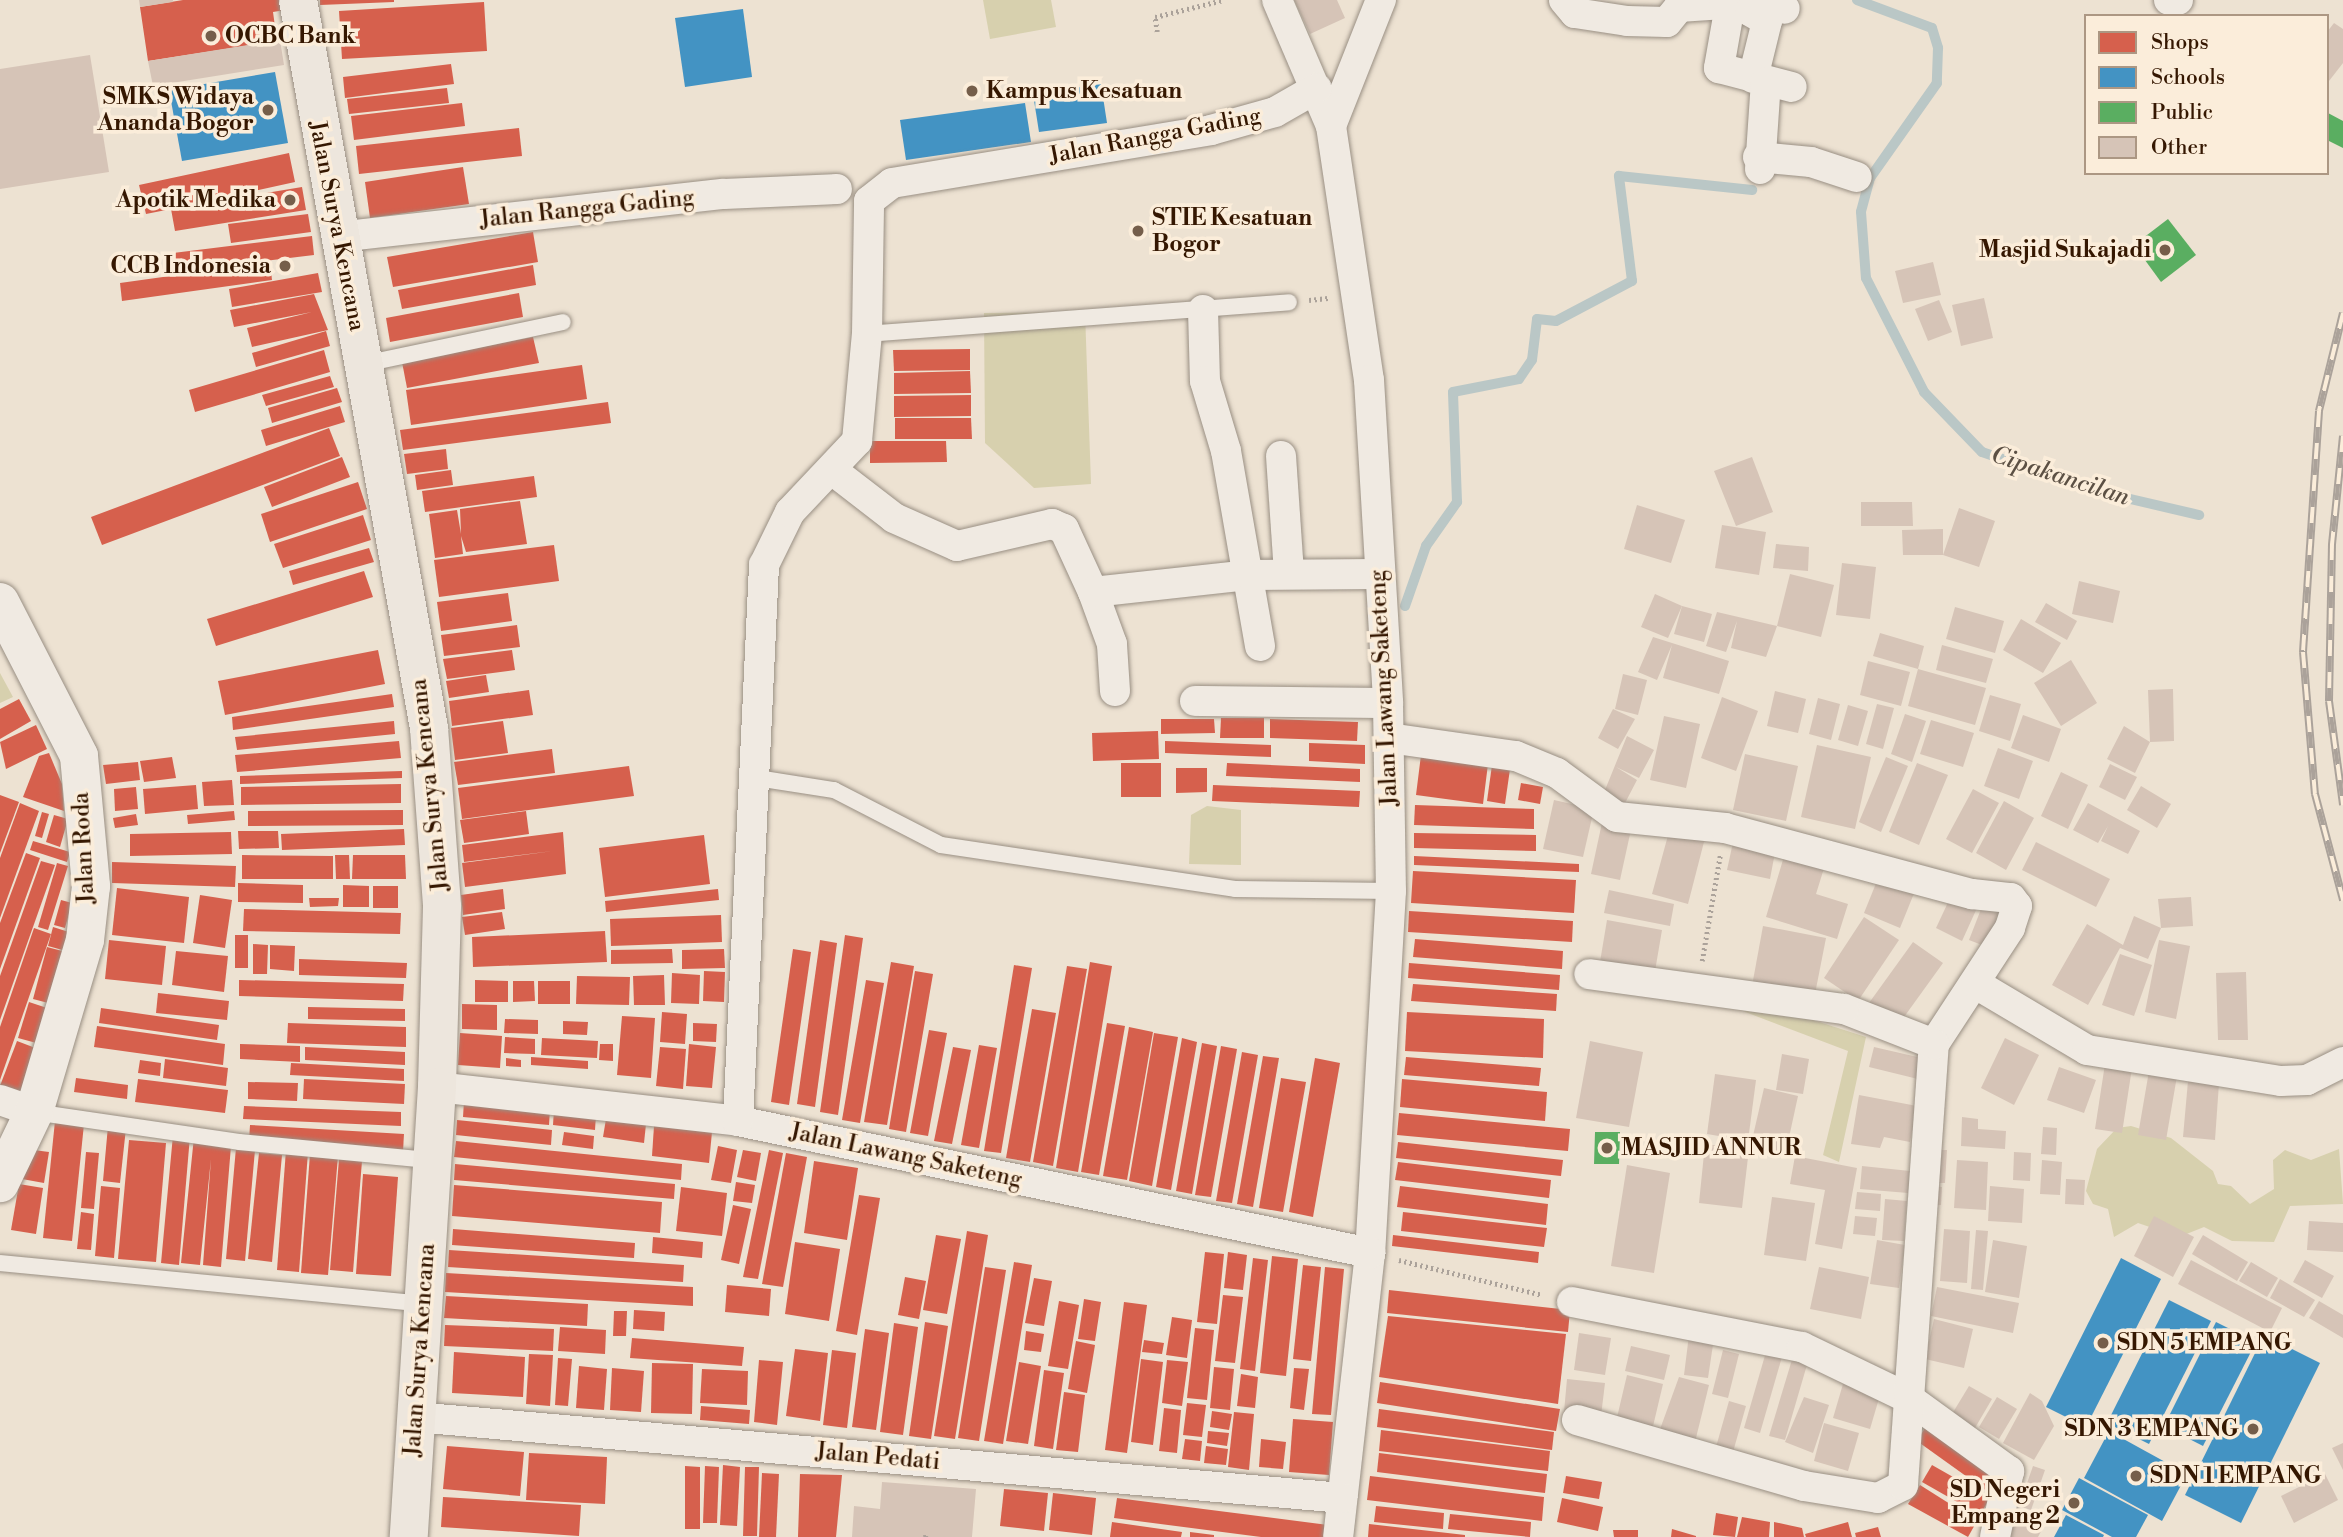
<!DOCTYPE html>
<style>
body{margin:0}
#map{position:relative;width:2343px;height:1537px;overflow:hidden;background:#ede2d2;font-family:"Libre Bodoni",serif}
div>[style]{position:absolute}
.green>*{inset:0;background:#d7d0ae}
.shops>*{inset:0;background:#d6604d}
.schools>*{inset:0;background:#4393c3}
.public>*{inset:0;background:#5aae61}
.stream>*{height:10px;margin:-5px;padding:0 5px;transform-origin:5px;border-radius:5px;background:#bac7c6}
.building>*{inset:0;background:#d6c4b7}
.path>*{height:4.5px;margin-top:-2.25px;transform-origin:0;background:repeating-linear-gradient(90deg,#aba29a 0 2px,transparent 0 5.5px)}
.roads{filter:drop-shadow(0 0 2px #998f83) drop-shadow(0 0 2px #998f83)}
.lane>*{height:16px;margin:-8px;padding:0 8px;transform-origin:8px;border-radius:8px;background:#f0eae2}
.street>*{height:30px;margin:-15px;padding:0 15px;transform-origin:15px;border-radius:15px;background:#f0eae2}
.secondary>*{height:38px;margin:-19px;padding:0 19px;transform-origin:19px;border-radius:19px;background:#f0eae2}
.primary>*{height:38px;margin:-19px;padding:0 19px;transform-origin:19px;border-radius:19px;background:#ede6dd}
.rail>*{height:8px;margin-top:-4px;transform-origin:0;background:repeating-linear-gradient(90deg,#fbedda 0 16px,#aba29a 0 32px);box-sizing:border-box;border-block:2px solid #aba29a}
.dots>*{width:19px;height:19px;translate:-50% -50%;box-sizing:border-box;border:4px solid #fbedda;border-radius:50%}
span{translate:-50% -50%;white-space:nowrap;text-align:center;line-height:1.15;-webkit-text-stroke:7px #fbedda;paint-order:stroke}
.poi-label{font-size:23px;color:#351701;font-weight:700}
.left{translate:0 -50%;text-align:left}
.right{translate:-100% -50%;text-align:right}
.street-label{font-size:23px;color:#351701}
.water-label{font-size:24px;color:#5c5044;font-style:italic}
.legend{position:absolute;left:2084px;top:14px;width:245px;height:161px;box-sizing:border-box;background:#fbedda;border:2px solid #ac9783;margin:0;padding:9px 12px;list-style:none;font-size:21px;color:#351701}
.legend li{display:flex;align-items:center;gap:14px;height:35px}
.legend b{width:35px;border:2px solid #ac9783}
</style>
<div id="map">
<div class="green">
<i style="clip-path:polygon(983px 0,1051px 0,1056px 27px,990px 39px)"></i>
<i style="clip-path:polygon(1085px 312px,1091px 484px,1034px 488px,985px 443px,984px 313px)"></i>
<i style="clip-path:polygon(0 673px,13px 697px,0 703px)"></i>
<i style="clip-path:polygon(1207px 806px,1241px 810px,1241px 865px,1189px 864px,1191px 815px)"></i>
<i style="clip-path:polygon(1740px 1010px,1813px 1020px,1866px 1037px,1839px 1162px,1823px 1155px,1848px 1051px)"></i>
<i style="clip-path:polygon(2131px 1126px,2171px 1138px,2213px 1171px,2218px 1184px,2231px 1186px,2250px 1204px,2274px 1189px,2273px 1160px,2285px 1150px,2311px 1160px,2339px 1149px,2343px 1204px,2290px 1206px,2274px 1242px,2232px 1241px,2204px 1227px,2179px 1237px,2138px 1223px,2114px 1237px,2108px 1209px,2093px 1204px,2086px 1191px,2097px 1149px,2117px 1128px)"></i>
</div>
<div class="shops">
<i style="clip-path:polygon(183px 0,290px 0,291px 9px,273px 12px,277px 41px,148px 61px,140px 7px)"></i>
<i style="clip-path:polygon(320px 0,394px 0,394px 2px,320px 5px)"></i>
<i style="clip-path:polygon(484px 2px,487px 51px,342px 59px,339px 11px)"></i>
<i style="clip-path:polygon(451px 64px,454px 84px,345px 98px,343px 77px)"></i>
<i style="clip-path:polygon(447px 88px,449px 103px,349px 114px,347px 99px)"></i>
<i style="clip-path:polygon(462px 103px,465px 126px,354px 140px,351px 116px)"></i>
<i style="clip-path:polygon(519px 128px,522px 156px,359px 174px,356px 146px)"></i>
<i style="clip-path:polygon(289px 153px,295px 182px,181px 207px,302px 187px,306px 210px,175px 231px,171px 209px,146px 214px,139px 185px)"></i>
<i style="clip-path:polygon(463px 167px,469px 204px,370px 218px,365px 182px)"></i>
<i style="clip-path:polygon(308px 214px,311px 232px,231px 243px,228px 224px)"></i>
<i style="clip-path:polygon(533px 232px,538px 262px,393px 287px,387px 257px)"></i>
<i style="clip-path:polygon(312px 236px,314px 255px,167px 273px,165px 254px)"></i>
<i style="clip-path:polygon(270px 262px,272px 280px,122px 301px,120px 283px)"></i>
<i style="clip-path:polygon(533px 265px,536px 285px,402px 309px,398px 290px)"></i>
<i style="clip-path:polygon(318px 273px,322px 292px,232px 307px,229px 289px)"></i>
<i style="clip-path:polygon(519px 293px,523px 317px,390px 342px,386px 318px)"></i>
<i style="clip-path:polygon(314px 294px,328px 330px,252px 347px,247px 328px,312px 312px,234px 327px,230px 310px)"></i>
<i style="clip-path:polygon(326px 331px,330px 346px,256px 367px,252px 353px)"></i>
<i style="clip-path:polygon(533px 337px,539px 363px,407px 388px,402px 362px)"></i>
<i style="clip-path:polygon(970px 349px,970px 370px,894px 371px,893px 350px)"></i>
<i style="clip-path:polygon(324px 350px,330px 372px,195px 412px,189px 390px)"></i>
<i style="clip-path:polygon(582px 365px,587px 399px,411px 425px,406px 390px)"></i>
<i style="clip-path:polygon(970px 371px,971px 393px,894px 394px,894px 373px)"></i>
<i style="clip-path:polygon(330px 376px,334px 387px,266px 406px,262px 395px)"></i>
<i style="clip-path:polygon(337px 388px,342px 402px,272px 423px,268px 408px)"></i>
<i style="clip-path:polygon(971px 395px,971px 416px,894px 417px,894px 396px)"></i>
<i style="clip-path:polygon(608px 402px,611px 423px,403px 450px,400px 430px)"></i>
<i style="clip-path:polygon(340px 406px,345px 422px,266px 446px,261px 430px)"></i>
<i style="clip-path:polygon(895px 418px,971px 418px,972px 439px,895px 439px)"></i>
<i style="clip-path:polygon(329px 428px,340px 456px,102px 545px,91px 517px)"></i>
<i style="clip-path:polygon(870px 441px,946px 441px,947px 462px,870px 463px)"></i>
<i style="clip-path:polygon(446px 449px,448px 469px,407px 474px,404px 454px)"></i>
<i style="clip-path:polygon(342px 457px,350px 477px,272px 507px,264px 487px)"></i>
<i style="clip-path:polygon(451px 470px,453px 485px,417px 490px,415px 475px)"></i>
<i style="clip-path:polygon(534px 476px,537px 497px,425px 512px,422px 491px)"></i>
<i style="clip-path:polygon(358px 482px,367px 509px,270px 542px,261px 514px)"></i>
<i style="clip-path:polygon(520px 501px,527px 544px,466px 552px,461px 536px,463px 554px,435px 558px,429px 514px,457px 510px,461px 534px,460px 509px)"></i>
<i style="clip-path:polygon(363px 515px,371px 540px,283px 568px,274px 544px)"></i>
<i style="clip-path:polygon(554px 545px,559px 581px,439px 597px,434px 560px)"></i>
<i style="clip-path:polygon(369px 548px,374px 562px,293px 585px,289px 571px)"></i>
<i style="clip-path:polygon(364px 571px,373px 597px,216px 646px,207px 619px)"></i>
<i style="clip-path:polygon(508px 593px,512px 621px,441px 631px,437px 602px)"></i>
<i style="clip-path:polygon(517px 625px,520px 647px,444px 656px,441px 635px)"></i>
<i style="clip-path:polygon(378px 650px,385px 684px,225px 715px,218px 681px)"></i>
<i style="clip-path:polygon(512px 650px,515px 670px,447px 679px,443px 659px)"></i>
<i style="clip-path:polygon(486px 675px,489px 692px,449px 698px,446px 681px)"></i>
<i style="clip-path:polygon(529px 690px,533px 715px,452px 726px,449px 701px)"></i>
<i style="clip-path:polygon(392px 694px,394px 707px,233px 730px,232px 717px)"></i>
<i style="clip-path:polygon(19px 699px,31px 721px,0 739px,0 709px)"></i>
<i style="clip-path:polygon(1221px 718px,1264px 718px,1264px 738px,1220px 738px)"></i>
<i style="clip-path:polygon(1161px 719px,1214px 719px,1215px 733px,1161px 734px)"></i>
<i style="clip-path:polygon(1270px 719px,1358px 722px,1357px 741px,1270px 738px)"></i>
<i style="clip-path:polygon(394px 721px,395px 734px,237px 750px,235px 737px)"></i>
<i style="clip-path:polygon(503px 721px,508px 753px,455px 760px,451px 728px)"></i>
<i style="clip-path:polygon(36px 725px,47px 749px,6px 769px,0 742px)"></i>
<i style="clip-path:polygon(1158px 731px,1159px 759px,1093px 761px,1092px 733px)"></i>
<i style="clip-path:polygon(399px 741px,401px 758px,237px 772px,235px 755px)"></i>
<i style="clip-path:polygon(1165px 741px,1271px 745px,1271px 757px,1165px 753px)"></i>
<i style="clip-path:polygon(1309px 743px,1365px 745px,1365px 764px,1309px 761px)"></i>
<i style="clip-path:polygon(552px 749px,555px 773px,458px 785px,454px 762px)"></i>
<i style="clip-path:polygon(49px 753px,62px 784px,64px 811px,23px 797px,39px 756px)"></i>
<i style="clip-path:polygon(1421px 755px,1488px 764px,1483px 804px,1416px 795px)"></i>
<i style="clip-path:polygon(172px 757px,176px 778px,144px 782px,140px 761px)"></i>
<i style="clip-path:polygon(1493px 758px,1511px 762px,1505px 804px,1487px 801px)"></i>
<i style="clip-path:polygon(138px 762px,140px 780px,106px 784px,103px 765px)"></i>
<i style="clip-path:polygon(1121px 763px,1161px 763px,1161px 797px,1121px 797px)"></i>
<i style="clip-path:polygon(1227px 763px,1360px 769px,1360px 782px,1226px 776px)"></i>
<i style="clip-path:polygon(629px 766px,634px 796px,462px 819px,458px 788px)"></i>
<i style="clip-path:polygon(1176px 768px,1207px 768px,1207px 792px,1176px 793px)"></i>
<i style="clip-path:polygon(402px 771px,402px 778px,240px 784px,240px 776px)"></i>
<i style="clip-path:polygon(232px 780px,234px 805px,204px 806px,202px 782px)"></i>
<i style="clip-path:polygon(1521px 783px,1543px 787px,1540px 804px,1518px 800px)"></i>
<i style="clip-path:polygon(401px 784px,401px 803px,241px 805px,241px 787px)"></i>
<i style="clip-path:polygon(196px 785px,198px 809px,145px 814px,143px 789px)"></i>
<i style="clip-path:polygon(1213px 785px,1360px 791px,1359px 807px,1212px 801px)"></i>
<i style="clip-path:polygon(136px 787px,138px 809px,115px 811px,114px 789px)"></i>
<i style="clip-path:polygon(0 795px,19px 802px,0 853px)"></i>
<i style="clip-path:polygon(20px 803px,39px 811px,0 918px,0 858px)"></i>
<i style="clip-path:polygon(1415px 805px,1534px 809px,1534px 829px,1414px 825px)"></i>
<i style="clip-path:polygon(403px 810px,403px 825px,248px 826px,248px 811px)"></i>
<i style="clip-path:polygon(234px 811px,235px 820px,188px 824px,187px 815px)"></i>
<i style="clip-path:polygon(526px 811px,529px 834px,464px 843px,460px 820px)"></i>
<i style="clip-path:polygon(42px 812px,49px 814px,42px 838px,35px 836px)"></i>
<i style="clip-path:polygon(136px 814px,138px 825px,115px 828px,113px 818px)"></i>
<i style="clip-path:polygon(54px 815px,68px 819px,60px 847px,46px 842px)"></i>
<i style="clip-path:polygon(404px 829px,405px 845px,282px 850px,281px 834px)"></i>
<i style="clip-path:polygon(238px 831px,278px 831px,279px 848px,239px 849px)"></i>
<i style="clip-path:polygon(231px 832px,232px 854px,130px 856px,130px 834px)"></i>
<i style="clip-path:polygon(563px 832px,566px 874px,465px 887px,462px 863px,553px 851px,464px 862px,462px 845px)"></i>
<i style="clip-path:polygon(1414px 833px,1536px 835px,1536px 851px,1414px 848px)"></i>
<i style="clip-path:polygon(704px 835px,710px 884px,605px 897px,599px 848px)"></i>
<i style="clip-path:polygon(33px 841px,70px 852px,67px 862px,30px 850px)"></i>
<i style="clip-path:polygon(26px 853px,40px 858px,0 969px,0 923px)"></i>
<i style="clip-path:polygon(242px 855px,333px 856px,333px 879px,242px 879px)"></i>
<i style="clip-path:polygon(335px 855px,349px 855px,350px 879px,336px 879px)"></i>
<i style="clip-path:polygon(353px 855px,405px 855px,406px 879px,352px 879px)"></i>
<i style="clip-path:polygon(1414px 856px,1579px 864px,1579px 872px,1414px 865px)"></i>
<i style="clip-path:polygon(41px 861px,55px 865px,0 1020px,0 976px)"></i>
<i style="clip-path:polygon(112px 862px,236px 866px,235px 887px,112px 883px)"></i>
<i style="clip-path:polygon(57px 863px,68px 866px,48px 930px,38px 927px)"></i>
<i style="clip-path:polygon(1413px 871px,1576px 880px,1574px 913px,1411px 903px)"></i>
<i style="clip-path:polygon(238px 883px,303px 885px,303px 903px,238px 902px)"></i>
<i style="clip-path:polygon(343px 885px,369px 886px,369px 907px,343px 907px)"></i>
<i style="clip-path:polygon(373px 886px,398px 886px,398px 908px,373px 908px)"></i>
<i style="clip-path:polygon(117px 888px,189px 897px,184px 943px,112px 935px)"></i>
<i style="clip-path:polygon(503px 889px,505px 909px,463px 915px,461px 895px)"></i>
<i style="clip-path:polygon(718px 889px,719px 900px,606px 912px,605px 901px)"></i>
<i style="clip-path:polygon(200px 895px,232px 900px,225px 948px,193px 943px)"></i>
<i style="clip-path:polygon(309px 898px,339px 898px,338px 906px,310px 907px)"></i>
<i style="clip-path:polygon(61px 900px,72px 903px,65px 928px,54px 925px)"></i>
<i style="clip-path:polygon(244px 909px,401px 913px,400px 934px,243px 931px)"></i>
<i style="clip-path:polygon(1409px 911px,1573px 921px,1572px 942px,1408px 932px)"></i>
<i style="clip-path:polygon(502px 912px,505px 929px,465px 935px,462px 917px)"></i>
<i style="clip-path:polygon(721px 915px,722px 942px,611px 946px,610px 919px)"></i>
<i style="clip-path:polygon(53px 927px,72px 933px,66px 951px,48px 946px)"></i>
<i style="clip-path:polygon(34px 928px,51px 934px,0 1080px,0 1027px)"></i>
<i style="clip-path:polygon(605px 931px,607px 962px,473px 967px,472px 937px)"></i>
<i style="clip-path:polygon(235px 935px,248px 935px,248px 968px,235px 968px)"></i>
<i style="clip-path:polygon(845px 935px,863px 938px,838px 1115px,820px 1112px)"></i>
<i style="clip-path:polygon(1415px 939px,1563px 951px,1562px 969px,1413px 957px)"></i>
<i style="clip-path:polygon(109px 940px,166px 946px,162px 985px,105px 979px)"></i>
<i style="clip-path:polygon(820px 940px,837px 943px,815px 1107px,797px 1104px)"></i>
<i style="clip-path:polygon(253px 944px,268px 945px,267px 974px,253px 974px)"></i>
<i style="clip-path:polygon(270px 945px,295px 946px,294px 971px,270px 969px)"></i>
<i style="clip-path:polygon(47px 947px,66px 952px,52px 1004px,33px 999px)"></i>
<i style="clip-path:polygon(672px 949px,673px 963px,611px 964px,611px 950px)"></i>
<i style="clip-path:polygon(724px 949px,725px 968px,682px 969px,682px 950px)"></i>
<i style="clip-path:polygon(793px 949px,811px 952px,789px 1105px,771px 1102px)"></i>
<i style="clip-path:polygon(176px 951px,228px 956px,224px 992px,172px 985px)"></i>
<i style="clip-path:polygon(299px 959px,407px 963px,406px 978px,299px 975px)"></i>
<i style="clip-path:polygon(891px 962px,914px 966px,887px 1125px,864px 1122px)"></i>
<i style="clip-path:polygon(1090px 962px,1112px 966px,1078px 1172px,1056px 1168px)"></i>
<i style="clip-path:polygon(1409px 963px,1560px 975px,1559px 990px,1408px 978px)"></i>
<i style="clip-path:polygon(1014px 965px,1032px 968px,1001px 1153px,984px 1151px)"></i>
<i style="clip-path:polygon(1067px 966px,1087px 969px,1053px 1166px,1033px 1162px)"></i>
<i style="clip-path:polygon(704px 971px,725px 972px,724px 1002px,703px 1001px)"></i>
<i style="clip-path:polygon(915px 971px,933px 974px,906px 1132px,889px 1129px)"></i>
<i style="clip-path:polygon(672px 973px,700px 975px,699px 1004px,671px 1003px)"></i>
<i style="clip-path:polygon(664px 975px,665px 1005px,634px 1005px,633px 976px)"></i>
<i style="clip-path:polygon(577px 976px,630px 977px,629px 1005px,576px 1004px)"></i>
<i style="clip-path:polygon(239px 980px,404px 984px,403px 1001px,239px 996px)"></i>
<i style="clip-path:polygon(475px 980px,508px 981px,508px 1002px,475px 1002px)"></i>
<i style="clip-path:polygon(866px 980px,884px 983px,860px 1123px,842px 1120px)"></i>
<i style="clip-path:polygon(513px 981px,534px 981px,535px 1001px,513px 1002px)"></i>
<i style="clip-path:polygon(538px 981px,570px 981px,570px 1004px,538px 1004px)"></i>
<i style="clip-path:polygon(1413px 984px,1557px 994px,1556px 1011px,1411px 1001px)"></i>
<i style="clip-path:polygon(158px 993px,229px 1001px,227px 1020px,156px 1013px)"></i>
<i style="clip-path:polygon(29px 1002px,50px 1009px,40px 1044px,18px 1038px)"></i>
<i style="clip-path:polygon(462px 1004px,497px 1005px,497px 1030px,462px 1029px)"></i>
<i style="clip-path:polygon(308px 1007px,405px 1009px,405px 1021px,308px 1019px)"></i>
<i style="clip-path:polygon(101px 1008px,219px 1025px,217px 1040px,99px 1023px)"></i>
<i style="clip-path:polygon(1032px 1009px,1056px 1013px,1030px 1162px,1006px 1158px)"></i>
<i style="clip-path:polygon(662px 1012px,687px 1014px,685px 1044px,660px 1042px)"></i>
<i style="clip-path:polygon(1407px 1012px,1544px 1019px,1543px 1058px,1405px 1051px)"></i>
<i style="clip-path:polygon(622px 1016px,655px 1018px,651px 1078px,617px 1075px)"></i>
<i style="clip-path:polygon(505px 1019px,538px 1020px,538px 1034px,504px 1033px)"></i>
<i style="clip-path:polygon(563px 1021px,588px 1022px,587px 1035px,563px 1034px)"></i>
<i style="clip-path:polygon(288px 1023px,406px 1027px,406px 1047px,287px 1043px)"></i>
<i style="clip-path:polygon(693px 1023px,717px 1024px,716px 1042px,693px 1041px)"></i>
<i style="clip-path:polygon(1107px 1023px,1125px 1026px,1099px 1175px,1081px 1172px)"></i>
<i style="clip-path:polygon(97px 1026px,225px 1044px,223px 1065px,94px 1047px)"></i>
<i style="clip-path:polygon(1129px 1027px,1153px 1032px,1127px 1180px,1103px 1176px)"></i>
<i style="clip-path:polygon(929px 1030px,947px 1033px,928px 1136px,910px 1133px)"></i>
<i style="clip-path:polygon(460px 1033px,502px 1036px,500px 1068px,458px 1065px)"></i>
<i style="clip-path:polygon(1154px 1033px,1178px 1037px,1152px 1186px,1129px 1181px)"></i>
<i style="clip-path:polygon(505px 1037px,535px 1039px,535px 1054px,504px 1053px)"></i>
<i style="clip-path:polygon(542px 1038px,598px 1041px,597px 1058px,541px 1055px)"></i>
<i style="clip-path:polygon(1182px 1038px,1197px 1042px,1171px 1190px,1156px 1187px)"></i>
<i style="clip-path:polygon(17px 1041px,38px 1049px,21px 1094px,0 1086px)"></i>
<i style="clip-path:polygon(1202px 1043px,1217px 1046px,1192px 1194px,1176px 1191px)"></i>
<i style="clip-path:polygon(240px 1044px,300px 1046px,300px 1062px,240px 1059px)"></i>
<i style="clip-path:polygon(600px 1044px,613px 1044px,613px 1061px,599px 1060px)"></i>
<i style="clip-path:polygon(689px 1044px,716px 1047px,712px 1088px,686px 1086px)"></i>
<i style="clip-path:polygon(979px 1045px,997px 1048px,979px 1148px,961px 1145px)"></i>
<i style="clip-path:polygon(1221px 1046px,1237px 1049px,1211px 1197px,1195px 1195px)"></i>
<i style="clip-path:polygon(305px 1047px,405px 1052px,405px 1065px,305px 1060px)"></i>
<i style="clip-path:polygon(660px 1047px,686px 1049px,683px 1089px,656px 1086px)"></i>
<i style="clip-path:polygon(953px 1047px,971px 1050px,952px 1144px,934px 1141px)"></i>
<i style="clip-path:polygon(1242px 1052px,1258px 1055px,1232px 1203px,1216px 1201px)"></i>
<i style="clip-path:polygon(1263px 1056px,1279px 1058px,1253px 1207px,1237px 1204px)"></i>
<i style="clip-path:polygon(531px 1057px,588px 1061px,588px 1069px,531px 1065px)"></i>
<i style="clip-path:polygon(1406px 1057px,1541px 1068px,1539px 1086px,1404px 1075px)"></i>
<i style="clip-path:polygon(506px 1058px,521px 1060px,521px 1067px,506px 1066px)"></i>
<i style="clip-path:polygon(1315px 1058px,1340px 1063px,1313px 1217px,1289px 1212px)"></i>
<i style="clip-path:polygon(165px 1059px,228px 1068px,226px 1086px,163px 1078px)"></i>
<i style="clip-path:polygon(140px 1060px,161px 1063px,160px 1076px,138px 1073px)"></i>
<i style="clip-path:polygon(291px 1063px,404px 1069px,404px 1081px,290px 1075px)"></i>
<i style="clip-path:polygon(76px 1078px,128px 1085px,127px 1099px,74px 1092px)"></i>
<i style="clip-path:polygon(1281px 1078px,1306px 1082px,1283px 1212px,1259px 1208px)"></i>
<i style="clip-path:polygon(138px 1079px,228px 1090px,225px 1113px,135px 1102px)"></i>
<i style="clip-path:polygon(304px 1079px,405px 1084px,404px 1104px,303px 1099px)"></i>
<i style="clip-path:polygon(1402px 1079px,1547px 1092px,1545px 1121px,1400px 1107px)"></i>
<i style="clip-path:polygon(248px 1082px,298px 1083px,297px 1101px,248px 1099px)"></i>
<i style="clip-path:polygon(464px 1101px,550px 1109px,549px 1125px,463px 1117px)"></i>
<i style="clip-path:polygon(244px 1106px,401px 1112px,401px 1126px,243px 1119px)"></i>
<i style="clip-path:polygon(554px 1110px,596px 1115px,595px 1130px,553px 1125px)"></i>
<i style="clip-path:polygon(1399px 1113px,1570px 1129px,1568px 1151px,1397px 1135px)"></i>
<i style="clip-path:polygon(606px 1119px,646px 1124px,644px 1143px,603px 1137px)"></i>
<i style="clip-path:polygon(457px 1120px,552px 1130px,551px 1145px,456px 1135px)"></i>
<i style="clip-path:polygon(55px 1121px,84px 1124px,72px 1241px,43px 1238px)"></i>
<i style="clip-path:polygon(250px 1125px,404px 1134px,403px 1151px,249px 1142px)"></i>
<i style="clip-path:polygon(108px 1126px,126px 1128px,120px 1183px,103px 1181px)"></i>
<i style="clip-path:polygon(654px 1126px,712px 1132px,709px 1163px,652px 1156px)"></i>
<i style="clip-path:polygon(564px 1132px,594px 1136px,593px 1149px,562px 1145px)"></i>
<i style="clip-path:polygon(173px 1135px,190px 1136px,179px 1265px,161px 1263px)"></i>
<i style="clip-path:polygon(194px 1137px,231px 1146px,221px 1267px,203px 1265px,211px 1159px,200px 1265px,181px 1263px)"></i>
<i style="clip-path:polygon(129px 1140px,166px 1143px,156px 1262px,118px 1259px)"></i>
<i style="clip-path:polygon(456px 1141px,682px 1164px,681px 1180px,454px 1157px)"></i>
<i style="clip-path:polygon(1398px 1142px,1563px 1160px,1561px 1176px,1396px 1158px)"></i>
<i style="clip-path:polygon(718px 1146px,737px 1150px,731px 1183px,711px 1180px)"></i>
<i style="clip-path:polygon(236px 1148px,255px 1150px,245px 1261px,226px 1259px)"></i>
<i style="clip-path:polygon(26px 1149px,49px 1152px,44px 1183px,22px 1179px)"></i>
<i style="clip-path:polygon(286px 1150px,308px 1152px,299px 1272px,277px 1270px)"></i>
<i style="clip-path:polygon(743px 1150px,761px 1153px,756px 1181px,737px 1177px)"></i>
<i style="clip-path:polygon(769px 1150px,783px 1153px,758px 1279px,743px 1277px)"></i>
<i style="clip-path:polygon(86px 1152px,99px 1153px,94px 1209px,81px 1208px)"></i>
<i style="clip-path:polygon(259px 1153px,282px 1155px,272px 1262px,248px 1259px)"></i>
<i style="clip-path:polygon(786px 1153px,807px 1157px,783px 1287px,762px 1284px)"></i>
<i style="clip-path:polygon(310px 1154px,338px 1156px,328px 1275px,301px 1273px)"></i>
<i style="clip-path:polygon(339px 1159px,362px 1161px,353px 1272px,330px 1270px)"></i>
<i style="clip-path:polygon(814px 1161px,858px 1168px,847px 1240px,804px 1233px)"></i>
<i style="clip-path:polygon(1398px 1162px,1551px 1180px,1549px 1198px,1395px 1180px)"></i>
<i style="clip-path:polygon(455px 1164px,675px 1184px,674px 1199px,454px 1180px)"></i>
<i style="clip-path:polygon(363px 1174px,398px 1177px,391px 1276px,356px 1274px)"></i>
<i style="clip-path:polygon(736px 1182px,755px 1185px,752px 1203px,733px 1201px)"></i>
<i style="clip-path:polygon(19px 1184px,43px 1188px,36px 1234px,11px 1230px)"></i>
<i style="clip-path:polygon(454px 1185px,662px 1202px,660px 1233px,452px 1216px)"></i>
<i style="clip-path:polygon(101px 1186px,120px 1188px,114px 1258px,95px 1256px)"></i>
<i style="clip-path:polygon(1400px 1186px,1548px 1204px,1546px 1225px,1397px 1207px)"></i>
<i style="clip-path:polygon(681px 1187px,727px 1193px,722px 1236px,676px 1231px)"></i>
<i style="clip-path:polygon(859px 1195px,880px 1198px,857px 1335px,836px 1331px)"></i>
<i style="clip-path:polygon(733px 1205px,751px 1209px,739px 1264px,721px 1260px)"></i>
<i style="clip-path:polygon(81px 1212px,94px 1214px,91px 1250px,77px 1249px)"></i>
<i style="clip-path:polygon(1403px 1212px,1547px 1228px,1544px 1247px,1401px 1231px)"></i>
<i style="clip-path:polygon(453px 1229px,635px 1243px,634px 1258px,452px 1245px)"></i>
<i style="clip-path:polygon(967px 1231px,988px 1235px,955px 1439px,934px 1436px)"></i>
<i style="clip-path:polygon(936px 1235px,961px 1239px,947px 1314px,923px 1310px)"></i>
<i style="clip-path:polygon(1393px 1235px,1539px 1252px,1538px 1263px,1392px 1246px)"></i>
<i style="clip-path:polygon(653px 1237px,703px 1242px,702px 1258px,652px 1253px)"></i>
<i style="clip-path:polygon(795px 1242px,840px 1249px,829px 1321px,785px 1314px)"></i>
<i style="clip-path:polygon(449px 1250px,684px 1265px,683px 1282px,448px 1267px)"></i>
<i style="clip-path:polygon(1205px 1252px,1224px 1254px,1217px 1324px,1197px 1322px)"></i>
<i style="clip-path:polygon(1228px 1252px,1247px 1255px,1243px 1290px,1224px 1288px)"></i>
<i style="clip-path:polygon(1272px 1256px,1298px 1259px,1286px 1376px,1260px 1373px)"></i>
<i style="clip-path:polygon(1253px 1258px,1268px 1260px,1255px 1371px,1240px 1369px)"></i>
<i style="clip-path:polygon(1014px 1262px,1032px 1265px,1003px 1444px,984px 1441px)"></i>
<i style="clip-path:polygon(1303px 1265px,1321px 1267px,1311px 1361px,1293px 1359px)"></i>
<i style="clip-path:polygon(985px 1267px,1006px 1270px,979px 1441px,958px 1438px)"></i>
<i style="clip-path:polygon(1325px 1267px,1344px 1269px,1331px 1415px,1312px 1414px)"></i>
<i style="clip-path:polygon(446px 1273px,693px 1287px,693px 1306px,445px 1292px)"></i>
<i style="clip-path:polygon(905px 1277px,926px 1281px,919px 1319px,898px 1315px)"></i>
<i style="clip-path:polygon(1034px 1278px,1052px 1281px,1044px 1326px,1025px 1323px)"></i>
<i style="clip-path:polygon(727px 1285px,771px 1289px,769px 1316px,725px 1312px)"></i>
<i style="clip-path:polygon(1389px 1290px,1570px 1310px,1568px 1332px,1387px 1313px)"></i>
<i style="clip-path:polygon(1223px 1295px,1243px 1297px,1235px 1363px,1215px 1361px)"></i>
<i style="clip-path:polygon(446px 1296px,588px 1304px,587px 1326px,444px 1318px)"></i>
<i style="clip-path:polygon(1084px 1299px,1101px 1302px,1095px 1341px,1078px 1339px)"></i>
<i style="clip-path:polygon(1059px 1301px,1079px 1305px,1068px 1369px,1048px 1366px)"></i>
<i style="clip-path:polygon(1124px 1302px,1147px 1305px,1127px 1453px,1105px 1450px)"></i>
<i style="clip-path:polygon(634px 1310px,665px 1312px,664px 1331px,633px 1329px)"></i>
<i style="clip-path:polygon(614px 1311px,627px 1311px,626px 1336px,613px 1336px)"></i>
<i style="clip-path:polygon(1388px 1316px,1566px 1334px,1558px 1404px,1379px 1377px)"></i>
<i style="clip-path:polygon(1172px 1317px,1192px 1320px,1187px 1358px,1166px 1355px)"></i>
<i style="clip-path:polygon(925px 1322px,948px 1326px,931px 1439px,909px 1436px)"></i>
<i style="clip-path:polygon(894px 1323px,918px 1327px,903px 1435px,880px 1432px)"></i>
<i style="clip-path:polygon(445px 1325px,554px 1329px,553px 1351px,444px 1346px)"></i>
<i style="clip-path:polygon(560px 1327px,606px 1330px,605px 1354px,558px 1351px)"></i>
<i style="clip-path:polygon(1195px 1328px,1214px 1330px,1207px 1400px,1187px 1398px)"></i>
<i style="clip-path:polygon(865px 1329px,889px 1333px,876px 1430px,852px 1427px)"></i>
<i style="clip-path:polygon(1026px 1331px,1044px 1334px,1041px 1352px,1024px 1350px)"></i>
<i style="clip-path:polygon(632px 1338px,744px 1347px,742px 1366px,630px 1358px)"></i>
<i style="clip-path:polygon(1144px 1340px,1164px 1343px,1162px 1354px,1142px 1352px)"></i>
<i style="clip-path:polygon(1076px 1341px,1095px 1345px,1087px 1393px,1068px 1389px)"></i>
<i style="clip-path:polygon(795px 1349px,828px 1353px,820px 1421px,786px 1416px)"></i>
<i style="clip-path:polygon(832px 1350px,856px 1353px,847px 1428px,823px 1425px)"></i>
<i style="clip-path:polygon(454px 1352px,525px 1357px,523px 1397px,452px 1393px)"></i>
<i style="clip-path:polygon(529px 1354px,553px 1355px,550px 1406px,526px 1404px)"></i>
<i style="clip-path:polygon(558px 1358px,572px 1359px,568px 1406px,555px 1405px)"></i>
<i style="clip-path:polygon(1141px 1359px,1163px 1362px,1153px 1445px,1131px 1442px)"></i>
<i style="clip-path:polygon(759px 1360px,783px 1362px,777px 1425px,754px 1422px)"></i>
<i style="clip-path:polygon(1167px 1360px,1188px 1362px,1182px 1406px,1162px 1403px)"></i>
<i style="clip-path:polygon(1019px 1362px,1041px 1366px,1028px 1444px,1006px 1441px)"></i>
<i style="clip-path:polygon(652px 1363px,693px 1364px,692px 1414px,651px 1413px)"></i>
<i style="clip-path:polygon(579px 1366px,607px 1369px,604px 1410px,576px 1408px)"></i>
<i style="clip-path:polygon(1214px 1367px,1234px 1369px,1230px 1410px,1210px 1408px)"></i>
<i style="clip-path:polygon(612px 1368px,644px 1371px,641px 1412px,610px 1410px)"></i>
<i style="clip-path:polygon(1294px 1368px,1309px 1369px,1304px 1410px,1290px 1408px)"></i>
<i style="clip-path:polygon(702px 1369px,748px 1371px,747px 1405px,700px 1403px)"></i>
<i style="clip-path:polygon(1044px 1370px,1064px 1373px,1053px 1449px,1034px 1446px)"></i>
<i style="clip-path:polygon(1241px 1374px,1258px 1377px,1255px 1408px,1237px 1406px)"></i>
<i style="clip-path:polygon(1380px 1382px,1560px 1409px,1556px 1431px,1377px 1403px)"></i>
<i style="clip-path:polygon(1064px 1392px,1085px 1395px,1078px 1452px,1056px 1450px)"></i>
<i style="clip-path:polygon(1187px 1403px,1206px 1405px,1202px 1437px,1183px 1435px)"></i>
<i style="clip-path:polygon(701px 1406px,750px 1410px,749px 1424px,700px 1420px)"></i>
<i style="clip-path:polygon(1164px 1408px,1181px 1410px,1177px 1453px,1159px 1451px)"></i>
<i style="clip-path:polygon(1379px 1409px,1554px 1432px,1552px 1450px,1377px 1427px)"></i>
<i style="clip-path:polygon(1212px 1411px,1232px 1414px,1229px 1430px,1210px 1427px)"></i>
<i style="clip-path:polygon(1234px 1412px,1254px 1414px,1249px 1470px,1228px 1467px)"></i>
<i style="clip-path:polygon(1293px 1419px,1333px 1422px,1329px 1475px,1289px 1472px)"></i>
<i style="clip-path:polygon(1928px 1423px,2005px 1472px,1991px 1494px,1917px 1441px)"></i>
<i style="clip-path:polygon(1381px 1430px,1550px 1451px,1548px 1471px,1379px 1451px)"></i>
<i style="clip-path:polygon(1208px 1431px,1229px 1433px,1227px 1446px,1207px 1443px)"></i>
<i style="clip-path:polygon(1185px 1439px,1202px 1441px,1200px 1461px,1182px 1459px)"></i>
<i style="clip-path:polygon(1261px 1439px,1286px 1442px,1283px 1469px,1259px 1467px)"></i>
<i style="clip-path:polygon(447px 1446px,524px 1452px,520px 1496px,443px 1489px)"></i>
<i style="clip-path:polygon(1206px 1446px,1228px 1449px,1226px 1465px,1204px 1463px)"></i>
<i style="clip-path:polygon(529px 1453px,607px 1457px,605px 1504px,526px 1500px)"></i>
<i style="clip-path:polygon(1379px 1453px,1547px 1474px,1545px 1493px,1377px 1472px)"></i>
<i style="clip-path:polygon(723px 1465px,740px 1467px,737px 1526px,720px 1525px)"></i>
<i style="clip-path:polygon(1932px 1465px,1990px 1498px,1980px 1515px,1922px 1482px)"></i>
<i style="clip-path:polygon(685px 1466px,700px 1467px,700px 1529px,685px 1529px)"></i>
<i style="clip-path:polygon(705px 1466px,719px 1467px,717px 1523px,703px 1523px)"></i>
<i style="clip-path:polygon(745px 1467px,759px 1467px,757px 1536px,743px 1536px)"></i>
<i style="clip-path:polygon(762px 1473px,779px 1474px,776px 1537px,759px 1537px)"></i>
<i style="clip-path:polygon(800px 1474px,842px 1475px,836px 1537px,798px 1537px)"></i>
<i style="clip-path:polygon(1370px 1476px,1544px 1497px,1542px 1521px,1367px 1500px)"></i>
<i style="clip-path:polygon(1566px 1476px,1602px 1482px,1599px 1499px,1563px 1493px)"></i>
<i style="clip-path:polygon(1920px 1485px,1977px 1521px,1968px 1537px,1908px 1504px)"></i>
<i style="clip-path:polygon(1004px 1489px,1048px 1493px,1044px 1531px,1000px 1526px)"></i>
<i style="clip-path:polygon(1053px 1493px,1096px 1498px,1092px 1535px,1049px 1530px)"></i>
<i style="clip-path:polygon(443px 1497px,581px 1505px,579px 1536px,441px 1527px)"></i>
<i style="clip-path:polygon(1117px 1498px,1328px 1525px,1326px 1537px,1261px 1537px,1114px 1518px)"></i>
<i style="clip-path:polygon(1562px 1498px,1603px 1507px,1598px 1531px,1557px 1522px)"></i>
<i style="clip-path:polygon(1376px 1506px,1444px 1513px,1443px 1529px,1374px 1522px)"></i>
<i style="clip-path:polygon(1716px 1513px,1738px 1517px,1735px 1537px,1713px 1535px)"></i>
<i style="clip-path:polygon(1450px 1514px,1531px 1522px,1530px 1537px,1448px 1529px)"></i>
<i style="clip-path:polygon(1742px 1517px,1770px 1522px,1769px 1537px,1737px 1537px)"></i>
<i style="clip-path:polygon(1112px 1522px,1182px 1532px,1181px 1537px,1110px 1537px)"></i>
<i style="clip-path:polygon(1774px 1522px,1802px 1528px,1804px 1537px,1774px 1537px)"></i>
<i style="clip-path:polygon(1848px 1522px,1852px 1537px,1806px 1537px,1805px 1534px)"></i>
<i style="clip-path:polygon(1369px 1524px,1465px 1535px,1465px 1537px,1368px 1537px)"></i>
<i style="clip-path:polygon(1878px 1527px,1881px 1537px,1856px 1537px,1855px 1533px)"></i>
<i style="clip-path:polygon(1672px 1529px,1696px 1536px,1696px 1537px,1671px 1537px)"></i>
<i style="clip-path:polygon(1613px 1530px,1638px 1530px,1638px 1537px,1614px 1537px)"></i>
<i style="clip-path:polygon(1190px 1532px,1214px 1535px,1214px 1537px,1190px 1537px)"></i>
</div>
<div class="schools">
<i style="clip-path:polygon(743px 9px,752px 77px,685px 87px,675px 18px)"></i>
<i style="clip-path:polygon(275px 72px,288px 143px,182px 161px,169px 90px)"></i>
<i style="clip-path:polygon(1101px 84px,1107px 123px,1039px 132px,1033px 94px)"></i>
<i style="clip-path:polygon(1025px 103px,1031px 142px,906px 160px,900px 120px)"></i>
<i style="clip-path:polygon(2121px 1258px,2161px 1279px,2086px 1427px,2046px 1407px)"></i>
<i style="clip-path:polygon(2169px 1300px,2211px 1321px,2149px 1444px,2107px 1423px)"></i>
<i style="clip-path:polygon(2216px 1322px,2256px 1342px,2203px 1446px,2164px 1426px)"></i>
<i style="clip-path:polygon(2264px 1335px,2320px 1363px,2241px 1523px,2185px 1495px)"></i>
<i style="clip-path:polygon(2109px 1431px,2187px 1474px,2162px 1521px,2084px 1478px)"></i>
<i style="clip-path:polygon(2079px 1478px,2148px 1515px,2136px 1537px,2112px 1537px,2062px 1510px)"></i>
<i style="clip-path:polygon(2066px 1515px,2104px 1535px,2103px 1537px,2054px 1537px)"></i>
</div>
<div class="public">
<i style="clip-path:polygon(2328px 113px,2343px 121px,2343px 148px,2327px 140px)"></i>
<i style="clip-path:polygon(2168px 219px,2196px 255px,2161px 282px,2134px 245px)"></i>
<i style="clip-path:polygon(1595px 1132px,1620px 1132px,1619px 1164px,1594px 1164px)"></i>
</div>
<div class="stream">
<i style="left:1857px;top:0;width:80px;rotate:20.5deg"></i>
<i style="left:1932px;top:28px;width:21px;rotate:73deg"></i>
<i style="left:1938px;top:48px;width:35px;rotate:92deg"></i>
<i style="left:1937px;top:83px;width:116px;rotate:125.2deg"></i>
<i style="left:1870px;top:178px;width:35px;rotate:105deg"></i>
<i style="left:1861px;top:212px;width:66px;rotate:85.7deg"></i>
<i style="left:1866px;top:278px;width:128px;rotate:63deg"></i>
<i style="left:1924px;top:392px;width:83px;rotate:46deg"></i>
<i style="left:1982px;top:452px;width:120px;rotate:18.9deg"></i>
<i style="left:2096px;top:491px;width:106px;rotate:13.1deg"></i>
<i style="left:1405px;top:606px;width:64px;rotate:-70.7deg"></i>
<i style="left:1426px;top:546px;width:54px;rotate:-54.8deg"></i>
<i style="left:1457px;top:502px;width:110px;rotate:-92.1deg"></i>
<i style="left:1453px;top:392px;width:67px;rotate:-11.1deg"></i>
<i style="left:1519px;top:379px;width:23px;rotate:-56deg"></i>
<i style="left:1532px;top:360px;width:41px;rotate:-83deg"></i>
<i style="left:1537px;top:319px;width:19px;rotate:6deg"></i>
<i style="left:1556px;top:321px;width:86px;rotate:-27.8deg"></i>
<i style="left:1632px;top:281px;width:106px;rotate:-97.1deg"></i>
<i style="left:1619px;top:176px;width:134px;rotate:6deg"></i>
</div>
<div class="building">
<i style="clip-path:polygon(139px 0,173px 0,173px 2px,140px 7px)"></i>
<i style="clip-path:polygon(1294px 0,1337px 0,1345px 18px,1310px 34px)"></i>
<i style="clip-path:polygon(2334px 23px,2343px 29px,2343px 63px,2329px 81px,2327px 32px)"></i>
<i style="clip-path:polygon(280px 40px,284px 65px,153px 86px,148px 61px)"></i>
<i style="clip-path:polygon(90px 55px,109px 172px,0 189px,0 69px)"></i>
<i style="clip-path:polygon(1933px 262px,1941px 295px,1903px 303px,1895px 271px)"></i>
<i style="clip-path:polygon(1984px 298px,1993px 338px,1961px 346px,1952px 305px)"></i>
<i style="clip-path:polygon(1939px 300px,1952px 332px,1928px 341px,1915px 309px)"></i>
<i style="clip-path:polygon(1752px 457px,1773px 512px,1736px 526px,1714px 471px)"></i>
<i style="clip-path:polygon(1861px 502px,1912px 502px,1913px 526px,1861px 526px)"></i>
<i style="clip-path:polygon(1637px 505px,1685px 520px,1671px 563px,1624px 549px)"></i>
<i style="clip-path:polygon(1959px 508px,1995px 521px,1979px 567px,1943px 555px)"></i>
<i style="clip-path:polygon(1722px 525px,1766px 532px,1759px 575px,1715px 568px)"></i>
<i style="clip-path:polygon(1943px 529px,1943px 555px,1903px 555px,1902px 530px)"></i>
<i style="clip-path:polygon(1776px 544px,1809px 547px,1808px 571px,1773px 568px)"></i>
<i style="clip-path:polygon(1842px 563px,1876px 567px,1870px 619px,1836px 615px)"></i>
<i style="clip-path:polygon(1790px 574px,1834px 585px,1821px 637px,1777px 626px)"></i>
<i style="clip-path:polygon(2079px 581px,2120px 591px,2113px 623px,2072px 614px)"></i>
<i style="clip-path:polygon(1655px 594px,1682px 606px,1668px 638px,1641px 627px)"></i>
<i style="clip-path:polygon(2046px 603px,2077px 621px,2067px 640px,2035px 622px)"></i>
<i style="clip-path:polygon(1682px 606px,1712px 614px,1704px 642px,1674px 634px)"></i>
<i style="clip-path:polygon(1955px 607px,2004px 621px,1995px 653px,1946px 639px)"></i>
<i style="clip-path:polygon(1717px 612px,1777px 626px,1766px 657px,1731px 648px,1737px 621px,1726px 652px,1706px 646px)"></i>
<i style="clip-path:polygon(2021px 619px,2061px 643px,2043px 673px,2003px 650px)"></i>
<i style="clip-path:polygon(1880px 633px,1924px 646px,1918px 669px,1873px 656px)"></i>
<i style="clip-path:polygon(1653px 637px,1729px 661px,1719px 694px,1663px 678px,1672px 645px,1657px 680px,1638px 672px)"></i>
<i style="clip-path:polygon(1942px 645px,1993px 659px,1986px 683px,1936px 670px)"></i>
<i style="clip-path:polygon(2071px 660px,2097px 703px,2061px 726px,2034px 683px)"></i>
<i style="clip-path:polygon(1868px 661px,1910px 672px,1901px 706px,1860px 695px)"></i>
<i style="clip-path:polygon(1918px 669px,1986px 688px,1975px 725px,1908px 706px)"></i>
<i style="clip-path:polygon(1623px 674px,1647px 680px,1638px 715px,1615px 709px)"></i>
<i style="clip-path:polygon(2173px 689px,2174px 741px,2150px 742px,2135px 773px,2107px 759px,2124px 726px,2150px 742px,2148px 690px)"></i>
<i style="clip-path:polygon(1775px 691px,1806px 699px,1798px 733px,1767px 726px)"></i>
<i style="clip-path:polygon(1990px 695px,2021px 704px,2010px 741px,1979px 731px)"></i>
<i style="clip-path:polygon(1722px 697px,1758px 711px,1736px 771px,1701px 758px)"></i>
<i style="clip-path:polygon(1818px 698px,1840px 704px,1831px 740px,1809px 734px)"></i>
<i style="clip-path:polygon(1877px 704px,1894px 708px,1883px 749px,1866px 744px)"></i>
<i style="clip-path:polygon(1848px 705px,1868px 711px,1858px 746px,1838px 740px)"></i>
<i style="clip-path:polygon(1613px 709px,1635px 719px,1618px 749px,1598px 738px)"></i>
<i style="clip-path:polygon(1905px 714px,1926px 721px,1912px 762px,1891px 754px)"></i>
<i style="clip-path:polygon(2023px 715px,2061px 729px,2049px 762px,2011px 748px)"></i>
<i style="clip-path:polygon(1664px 716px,1700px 724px,1686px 788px,1650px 780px)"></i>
<i style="clip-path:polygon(1931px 720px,1974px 733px,1963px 767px,1920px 754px)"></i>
<i style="clip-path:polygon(1627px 736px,1654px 750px,1639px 778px,1616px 767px,1637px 780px,1623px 807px,1605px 790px)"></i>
<i style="clip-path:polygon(1817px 745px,1871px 757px,1855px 829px,1801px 817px)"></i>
<i style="clip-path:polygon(1998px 748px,2033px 761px,2019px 799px,1984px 786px)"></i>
<i style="clip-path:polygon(1745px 754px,1798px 766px,1786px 821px,1733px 810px)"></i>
<i style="clip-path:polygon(1886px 757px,1908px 766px,1881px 832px,1859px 822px)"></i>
<i style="clip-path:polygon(1917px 763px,1948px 775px,1919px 845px,1889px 832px)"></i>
<i style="clip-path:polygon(2110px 764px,2137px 777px,2125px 800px,2099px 787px)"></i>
<i style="clip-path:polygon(2061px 772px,2088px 785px,2068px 829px,2041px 816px)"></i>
<i style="clip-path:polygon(2141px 786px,2171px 804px,2157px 828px,2127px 810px)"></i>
<i style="clip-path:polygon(1973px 789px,1999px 803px,1972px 853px,1946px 839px)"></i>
<i style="clip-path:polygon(1554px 800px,1594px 809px,1583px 857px,1543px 849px)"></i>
<i style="clip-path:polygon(2004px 801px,2034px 818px,2006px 870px,1976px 853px)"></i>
<i style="clip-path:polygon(2088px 803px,2140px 831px,2128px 854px,2101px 841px,2108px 826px,2098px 843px,2073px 830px)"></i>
<i style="clip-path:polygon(1603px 818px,1632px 825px,1620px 880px,1591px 874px)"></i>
<i style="clip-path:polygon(1670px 828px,1705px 838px,1688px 904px,1652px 894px)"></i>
<i style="clip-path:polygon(1735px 833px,1777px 842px,1770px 879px,1727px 870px)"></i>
<i style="clip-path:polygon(2036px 842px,2110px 879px,2096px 907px,2022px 870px)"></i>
<i style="clip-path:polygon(1785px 853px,1825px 865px,1816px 894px,1848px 904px,1837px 939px,1766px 917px)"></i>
<i style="clip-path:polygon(1881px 871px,1917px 886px,1900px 928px,1864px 913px)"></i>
<i style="clip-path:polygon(1609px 890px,1674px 904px,1670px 926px,1604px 913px)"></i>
<i style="clip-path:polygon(1951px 896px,1977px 908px,1962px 941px,1936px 928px)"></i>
<i style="clip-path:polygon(2191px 897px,2193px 926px,2161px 928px,2158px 899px)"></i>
<i style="clip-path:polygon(1983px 904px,2006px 913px,1992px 949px,1969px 940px)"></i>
<i style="clip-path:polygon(2134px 916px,2161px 928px,2148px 959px,2120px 948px,2088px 1005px,2052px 985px,2087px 924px,2123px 945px)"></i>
<i style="clip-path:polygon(1864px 917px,1899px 940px,1858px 1001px,1824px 978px)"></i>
<i style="clip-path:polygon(1607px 920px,1662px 930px,1654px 977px,1599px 968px)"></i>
<i style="clip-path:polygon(1763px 926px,1826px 938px,1814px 999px,1752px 986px)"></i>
<i style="clip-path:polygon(2159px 940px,2190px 946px,2176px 1019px,2145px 1012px)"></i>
<i style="clip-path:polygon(1913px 942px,1943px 963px,1899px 1024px,1869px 1003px)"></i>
<i style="clip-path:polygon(2120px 954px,2152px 965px,2134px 1016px,2102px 1005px)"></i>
<i style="clip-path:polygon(2246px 972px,2248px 1040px,2218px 1040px,2216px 973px)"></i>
<i style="clip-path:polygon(2005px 1038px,2039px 1055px,2014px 1105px,1981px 1088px)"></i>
<i style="clip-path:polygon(1590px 1041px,1643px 1052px,1629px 1127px,1576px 1118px)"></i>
<i style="clip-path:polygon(1874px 1047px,1926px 1059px,1922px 1080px,1869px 1067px)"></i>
<i style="clip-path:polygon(1782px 1054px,1809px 1059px,1803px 1094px,1776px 1090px)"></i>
<i style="clip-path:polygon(2105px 1064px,2132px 1068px,2122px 1133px,2095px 1129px)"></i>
<i style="clip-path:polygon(2059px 1067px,2096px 1080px,2084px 1113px,2047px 1100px)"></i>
<i style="clip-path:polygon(2149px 1071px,2177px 1076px,2166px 1140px,2138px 1135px)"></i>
<i style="clip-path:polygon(1715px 1074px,1756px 1080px,1748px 1141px,1707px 1134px)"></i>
<i style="clip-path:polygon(2188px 1081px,2219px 1083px,2215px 1140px,2183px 1137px)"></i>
<i style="clip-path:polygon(1764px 1088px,1798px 1096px,1785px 1156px,1750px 1149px)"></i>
<i style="clip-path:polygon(1859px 1095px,1917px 1106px,1910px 1142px,1884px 1137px,1880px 1148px,1851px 1144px)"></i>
<i style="clip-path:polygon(1962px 1117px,1978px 1119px,1978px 1129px,2006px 1131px,2005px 1149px,1961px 1146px)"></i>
<i style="clip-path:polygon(2043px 1127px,2057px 1128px,2056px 1155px,2041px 1154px)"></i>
<i style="clip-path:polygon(1705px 1144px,1749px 1149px,1742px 1208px,1699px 1203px)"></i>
<i style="clip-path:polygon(1939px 1150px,1947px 1150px,1945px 1183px,1937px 1183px)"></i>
<i style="clip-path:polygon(2014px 1152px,2031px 1153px,2030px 1181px,2013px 1180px)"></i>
<i style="clip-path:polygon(1795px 1156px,1857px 1168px,1842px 1249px,1815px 1244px,1825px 1190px,1790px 1184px)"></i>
<i style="clip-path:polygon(1957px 1160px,1988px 1162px,1986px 1210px,1954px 1208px)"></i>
<i style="clip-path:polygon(2042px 1160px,2062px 1162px,2060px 1195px,2040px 1194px)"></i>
<i style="clip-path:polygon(1627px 1165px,1670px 1173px,1654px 1273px,1611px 1266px)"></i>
<i style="clip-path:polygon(1862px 1166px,1910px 1171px,1908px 1193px,1860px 1189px)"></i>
<i style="clip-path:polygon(2066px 1179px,2085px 1180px,2084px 1205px,2065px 1204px)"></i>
<i style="clip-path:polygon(1934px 1186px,1942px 1187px,1941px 1205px,1934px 1205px)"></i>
<i style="clip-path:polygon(1990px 1186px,2024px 1189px,2022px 1223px,1988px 1221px)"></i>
<i style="clip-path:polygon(1857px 1192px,1881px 1194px,1880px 1211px,1855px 1209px)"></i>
<i style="clip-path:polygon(1772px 1197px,1815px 1203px,1806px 1261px,1764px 1255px)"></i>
<i style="clip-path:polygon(1885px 1199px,1907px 1201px,1904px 1241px,1882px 1240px)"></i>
<i style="clip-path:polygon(1855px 1216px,1877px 1218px,1875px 1236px,1853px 1234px)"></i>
<i style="clip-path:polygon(2154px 1216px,2194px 1237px,2173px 1277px,2134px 1256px)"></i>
<i style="clip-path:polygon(2309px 1221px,2343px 1223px,2343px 1252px,2307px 1250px)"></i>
<i style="clip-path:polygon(1944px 1229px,1970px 1231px,1967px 1283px,1940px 1281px)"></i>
<i style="clip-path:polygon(1976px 1230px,1988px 1231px,1983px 1290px,1971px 1289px)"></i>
<i style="clip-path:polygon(2203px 1235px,2248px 1262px,2237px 1281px,2192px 1254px)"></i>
<i style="clip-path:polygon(1877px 1240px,1905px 1245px,1899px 1288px,1870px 1284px)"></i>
<i style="clip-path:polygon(1993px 1240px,2027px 1246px,2019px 1298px,1985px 1292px)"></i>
<i style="clip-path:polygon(2191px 1260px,2282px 1308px,2270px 1332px,2178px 1284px)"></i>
<i style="clip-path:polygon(2305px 1260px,2334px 1276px,2322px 1298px,2293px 1282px)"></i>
<i style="clip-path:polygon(2251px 1262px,2278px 1278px,2267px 1297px,2239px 1281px)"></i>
<i style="clip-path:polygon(1819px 1267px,1869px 1277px,1861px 1319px,1810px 1309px)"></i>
<i style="clip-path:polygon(2280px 1279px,2315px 1300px,2304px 1317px,2270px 1298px)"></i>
<i style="clip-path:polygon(1937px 1287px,2019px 1303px,2013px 1333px,1931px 1316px)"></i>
<i style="clip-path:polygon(2319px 1301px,2343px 1315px,2343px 1338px,2309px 1318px)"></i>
<i style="clip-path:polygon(1934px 1319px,1973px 1329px,1964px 1368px,1925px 1359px)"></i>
<i style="clip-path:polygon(1579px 1333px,1611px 1338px,1605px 1375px,1574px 1370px)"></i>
<i style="clip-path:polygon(1689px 1335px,1714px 1338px,1708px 1378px,1684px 1375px)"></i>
<i style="clip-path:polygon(1768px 1345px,1784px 1350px,1760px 1433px,1744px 1428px)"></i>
<i style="clip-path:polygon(1631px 1346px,1670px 1355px,1664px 1380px,1625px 1371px)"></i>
<i style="clip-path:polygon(1723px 1350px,1739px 1354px,1728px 1398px,1712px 1394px)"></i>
<i style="clip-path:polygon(1794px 1353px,1809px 1358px,1785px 1440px,1769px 1436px)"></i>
<i style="clip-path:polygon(1627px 1375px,1663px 1384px,1650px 1439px,1614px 1430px)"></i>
<i style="clip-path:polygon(1679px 1377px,1709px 1385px,1695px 1442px,1659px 1432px)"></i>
<i style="clip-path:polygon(1567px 1379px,1605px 1383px,1601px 1416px,1564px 1412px)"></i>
<i style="clip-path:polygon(1843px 1384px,1880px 1395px,1870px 1429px,1833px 1418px)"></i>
<i style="clip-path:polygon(1969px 1386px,1992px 1399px,1975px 1428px,1952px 1414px)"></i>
<i style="clip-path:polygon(2030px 1393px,2042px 1401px,2054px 1426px,2034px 1460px,2003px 1443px)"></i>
<i style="clip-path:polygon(1804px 1397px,1829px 1405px,1813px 1453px,1785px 1442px)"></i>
<i style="clip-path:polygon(1997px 1397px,2017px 1409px,1999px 1439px,1979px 1427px)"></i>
<i style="clip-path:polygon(1729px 1401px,1746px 1406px,1733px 1452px,1716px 1447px)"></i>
<i style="clip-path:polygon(1824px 1423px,1859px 1433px,1848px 1471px,1814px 1461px)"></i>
<i style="clip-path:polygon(2343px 1443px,2343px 1470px,2332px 1448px)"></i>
<i style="clip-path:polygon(2033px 1466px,2045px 1470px,2031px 1510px,2019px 1506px)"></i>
<i style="clip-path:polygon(2325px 1474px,2338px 1500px,2294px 1523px,2281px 1496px)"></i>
<i style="clip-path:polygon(882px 1482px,976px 1489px,972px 1537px,852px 1537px,854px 1506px,880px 1509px)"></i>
<i style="clip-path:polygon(2020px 1511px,2045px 1524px,2038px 1537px,2006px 1537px)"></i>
</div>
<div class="path">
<i style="left:1157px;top:32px;width:15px;rotate:-98deg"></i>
<i style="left:1155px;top:17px;width:70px;rotate:-14deg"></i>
<i style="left:1309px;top:300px;width:19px;rotate:-6deg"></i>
<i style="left:1702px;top:961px;width:107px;rotate:-80.3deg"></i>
<i style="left:1399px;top:1260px;width:148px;rotate:13.7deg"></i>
<i style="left:925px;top:1537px;width:3px;rotate:-72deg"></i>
</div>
<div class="roads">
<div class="lane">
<i style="left:867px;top:334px;width:423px;rotate:-4.3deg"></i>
<i style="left:364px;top:364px;width:203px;rotate:-11.9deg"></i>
<i style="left:757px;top:778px;width:78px;rotate:8.9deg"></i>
<i style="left:834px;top:790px;width:120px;rotate:27.2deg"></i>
<i style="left:941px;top:845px;width:297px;rotate:8.5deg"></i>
<i style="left:1235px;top:889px;width:156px;rotate:0.7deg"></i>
<i style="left:34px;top:1112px;width:207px;rotate:8.3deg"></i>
<i style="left:239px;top:1142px;width:193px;rotate:5.4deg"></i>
<i style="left:0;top:1263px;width:426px;rotate:5.5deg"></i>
</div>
<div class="street">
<i style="left:1277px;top:0;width:137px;rotate:66.8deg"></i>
<i style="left:1331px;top:126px;width:257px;rotate:81.5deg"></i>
<i style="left:1369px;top:380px;width:324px;rotate:86.6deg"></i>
<i style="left:1388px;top:703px;width:188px;rotate:89.1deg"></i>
<i style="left:1391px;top:891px;width:363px;rotate:93.3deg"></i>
<i style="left:1370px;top:1253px;width:286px;rotate:96.4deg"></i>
<i style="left:1564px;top:0;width:17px;rotate:50deg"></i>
<i style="left:1575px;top:13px;width:53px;rotate:8.7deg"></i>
<i style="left:1627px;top:21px;width:40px;rotate:1.4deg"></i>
<i style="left:1667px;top:22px;width:19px;rotate:-51deg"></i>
<i style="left:1679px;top:7px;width:45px;rotate:-3.8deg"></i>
<i style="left:1724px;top:4px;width:9px;rotate:54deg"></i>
<i style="left:1729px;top:11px;width:58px;rotate:100deg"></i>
<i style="left:1719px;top:68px;width:75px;rotate:14.6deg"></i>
<i style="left:2169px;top:0;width:9px"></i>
<i style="left:1753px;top:78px;width:59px;rotate:-76.2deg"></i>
<i style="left:1767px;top:21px;width:20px;rotate:-150deg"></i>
<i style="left:1750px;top:11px;width:14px;rotate:-54deg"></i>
<i style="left:1758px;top:0;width:28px;rotate:18deg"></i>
<i style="left:1331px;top:126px;width:136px;rotate:-68.4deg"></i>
<i style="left:1758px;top:157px;width:53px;rotate:5.4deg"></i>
<i style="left:1811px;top:162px;width:48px;rotate:18.1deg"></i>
<i style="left:1760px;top:169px;width:87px;rotate:-86.1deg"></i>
<i style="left:338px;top:237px;width:388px;rotate:-6.4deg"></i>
<i style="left:724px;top:194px;width:113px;rotate:-2.5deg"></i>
<i style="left:1203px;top:310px;width:71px;rotate:88.4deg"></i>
<i style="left:1205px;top:381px;width:73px;rotate:73.3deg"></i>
<i style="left:1226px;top:451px;width:198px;rotate:80.1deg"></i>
<i style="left:1281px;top:456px;width:117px;rotate:86.1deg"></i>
<i style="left:832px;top:470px;width:78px;rotate:37.7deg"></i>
<i style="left:894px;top:518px;width:69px;rotate:24deg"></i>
<i style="left:957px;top:546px;width:98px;rotate:-13deg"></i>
<i style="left:1052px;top:524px;width:13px;rotate:23deg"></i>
<i style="left:1064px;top:529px;width:69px;rotate:65.3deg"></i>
<i style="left:1115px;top:691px;width:47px;rotate:-93.7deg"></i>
<i style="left:1112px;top:644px;width:55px;rotate:-110.1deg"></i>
<i style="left:1093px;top:592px;width:158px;rotate:-6.2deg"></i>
<i style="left:1250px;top:575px;width:127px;rotate:-0.5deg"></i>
<i style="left:1195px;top:701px;width:193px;rotate:0.6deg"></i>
<i style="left:1389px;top:738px;width:128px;rotate:8.1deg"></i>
<i style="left:1516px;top:756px;width:44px;rotate:22.5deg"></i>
<i style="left:1557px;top:773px;width:74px;rotate:36.3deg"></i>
<i style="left:1617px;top:817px;width:109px;rotate:5.8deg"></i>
<i style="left:1725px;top:828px;width:256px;rotate:15deg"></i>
<i style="left:1972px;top:894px;width:39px;rotate:6deg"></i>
<i style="left:2011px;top:898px;width:10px;rotate:53deg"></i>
<i style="left:2017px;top:906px;width:23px;rotate:108deg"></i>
<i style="left:2010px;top:928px;width:139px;rotate:123.2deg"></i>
<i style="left:1976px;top:984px;width:129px;rotate:30.7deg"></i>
<i style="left:2087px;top:1050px;width:196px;rotate:9.1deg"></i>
<i style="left:2281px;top:1081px;width:26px;rotate:-2deg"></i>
<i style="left:2307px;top:1080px;width:40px;rotate:-26.6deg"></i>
<i style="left:437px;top:1087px;width:303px;rotate:6.4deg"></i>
<i style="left:738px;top:1121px;width:646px;rotate:11.8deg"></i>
<i style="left:0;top:1100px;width:36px;rotate:19deg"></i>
<i style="left:738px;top:1121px;width:557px;rotate:-87.32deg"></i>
<i style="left:764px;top:565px;width:59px;rotate:-63.9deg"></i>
<i style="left:790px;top:512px;width:98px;rotate:-46.7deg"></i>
<i style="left:857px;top:441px;width:107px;rotate:-84.7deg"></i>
<i style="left:867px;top:334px;width:133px;rotate:-89.1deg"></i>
<i style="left:869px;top:201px;width:29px;rotate:-38deg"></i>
<i style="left:892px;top:183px;width:323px;rotate:-9.4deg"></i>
<i style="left:1211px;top:130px;width:66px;rotate:-15.7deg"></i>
<i style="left:1275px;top:112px;width:48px;rotate:-29.7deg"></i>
<i style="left:1572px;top:1302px;width:234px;rotate:11.1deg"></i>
<i style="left:1802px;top:1347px;width:118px;rotate:25.7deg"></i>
<i style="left:1908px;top:1398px;width:125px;rotate:35.9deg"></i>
<i style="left:2009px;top:1471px;width:67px;rotate:102deg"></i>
<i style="left:415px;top:1417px;width:931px;rotate:4.99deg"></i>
<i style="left:1577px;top:1420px;width:236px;rotate:16.2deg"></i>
<i style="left:1804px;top:1486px;width:75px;rotate:9.2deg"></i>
<i style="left:1878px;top:1498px;width:28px;rotate:-27deg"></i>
<i style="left:1903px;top:1485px;width:442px;rotate:-86deg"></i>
<i style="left:1934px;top:1044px;width:97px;rotate:-158.7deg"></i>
<i style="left:1844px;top:1009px;width:257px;rotate:-172.2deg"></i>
</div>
<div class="secondary">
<i style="left:0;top:602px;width:173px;rotate:62.8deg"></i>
<i style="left:79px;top:756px;width:131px;rotate:84.7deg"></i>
<i style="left:91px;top:886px;width:54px;rotate:96.3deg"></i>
<i style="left:85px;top:940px;width:179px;rotate:106.5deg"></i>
<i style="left:34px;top:1112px;width:79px;rotate:115.6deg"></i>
</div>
<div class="primary">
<i style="left:298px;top:0;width:740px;rotate:79.8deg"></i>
<i style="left:429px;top:728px;width:179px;rotate:85.8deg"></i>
<i style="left:442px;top:907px;width:180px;rotate:91.6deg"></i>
<i style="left:437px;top:1087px;width:451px;rotate:93.6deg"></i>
</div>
</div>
<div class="rail">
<i style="left:2343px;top:313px;width:101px;rotate:103.8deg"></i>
<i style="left:2319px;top:411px;width:242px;rotate:93.8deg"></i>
<i style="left:2303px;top:652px;width:143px;rotate:85.2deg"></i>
<i style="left:2315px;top:794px;width:110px;rotate:75.2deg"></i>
<i style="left:2343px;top:436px;width:109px;rotate:95.8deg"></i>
<i style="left:2332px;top:544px;width:157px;rotate:91.1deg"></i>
<i style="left:2329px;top:701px;width:105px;rotate:82.3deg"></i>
</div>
<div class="dots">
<i style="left:211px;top:36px;background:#755e4a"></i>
<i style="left:972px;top:91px;background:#755e4a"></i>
<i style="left:268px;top:110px;background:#755e4a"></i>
<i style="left:290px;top:200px;background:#755e4a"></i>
<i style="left:1138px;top:231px;background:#755e4a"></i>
<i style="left:2165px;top:250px;background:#755e4a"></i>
<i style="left:285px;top:266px;background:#755e4a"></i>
<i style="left:1607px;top:1148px;background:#755e4a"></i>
<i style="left:2103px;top:1343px;background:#755e4a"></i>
<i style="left:2253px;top:1429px;background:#755e4a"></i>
<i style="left:2136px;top:1476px;background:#755e4a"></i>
<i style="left:2074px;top:1503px;background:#755e4a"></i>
</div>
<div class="poi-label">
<span class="left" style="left:225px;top:36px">OCBC Bank</span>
<span class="left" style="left:986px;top:91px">Kampus Kesatuan</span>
<span class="right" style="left:254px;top:110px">SMKS Widaya<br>Ananda Bogor</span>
<span class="right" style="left:276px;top:200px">Apotik Medika</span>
<span class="left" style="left:1152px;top:231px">STIE Kesatuan<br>Bogor</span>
<span class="right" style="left:2151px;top:250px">Masjid Sukajadi</span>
<span class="right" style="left:271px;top:266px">CCB Indonesia</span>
<span class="left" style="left:1621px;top:1148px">MASJID ANNUR</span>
<span class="left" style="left:2117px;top:1343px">SDN 5 EMPANG</span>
<span class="right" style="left:2239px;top:1429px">SDN 3 EMPANG</span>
<span class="left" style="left:2150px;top:1476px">SDN 1 EMPANG</span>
<span class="right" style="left:2060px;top:1503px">SD Negeri<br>Empang 2</span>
</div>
<div class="street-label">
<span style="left:1155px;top:136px;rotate:-11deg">Jalan Rangga Gading</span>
<span style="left:587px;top:209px;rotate:-6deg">Jalan Rangga Gading</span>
<span style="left:337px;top:226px;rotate:79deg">Jalan Surya Kencana</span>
<span style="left:1384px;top:688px;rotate:-93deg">Jalan Lawang Saketeng</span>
<span style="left:430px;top:785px;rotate:-96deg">Jalan Surya Kencana</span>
<span style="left:84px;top:848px;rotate:-93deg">Jalan Roda</span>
<span style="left:906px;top:1156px;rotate:12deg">Jalan Lawang Saketeng</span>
<span style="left:420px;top:1350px;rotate:-86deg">Jalan Surya Kencana</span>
<span style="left:878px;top:1457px;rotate:5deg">Jalan Pedati</span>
</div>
<div class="water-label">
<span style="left:2060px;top:477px;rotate:18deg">Cipakancilan</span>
</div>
<ul class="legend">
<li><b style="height:19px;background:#d6604d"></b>Shops</li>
<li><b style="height:19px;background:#4393c3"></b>Schools</li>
<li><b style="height:19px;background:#5aae61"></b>Public</li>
<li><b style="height:19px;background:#d6c4b7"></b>Other</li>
</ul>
</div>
